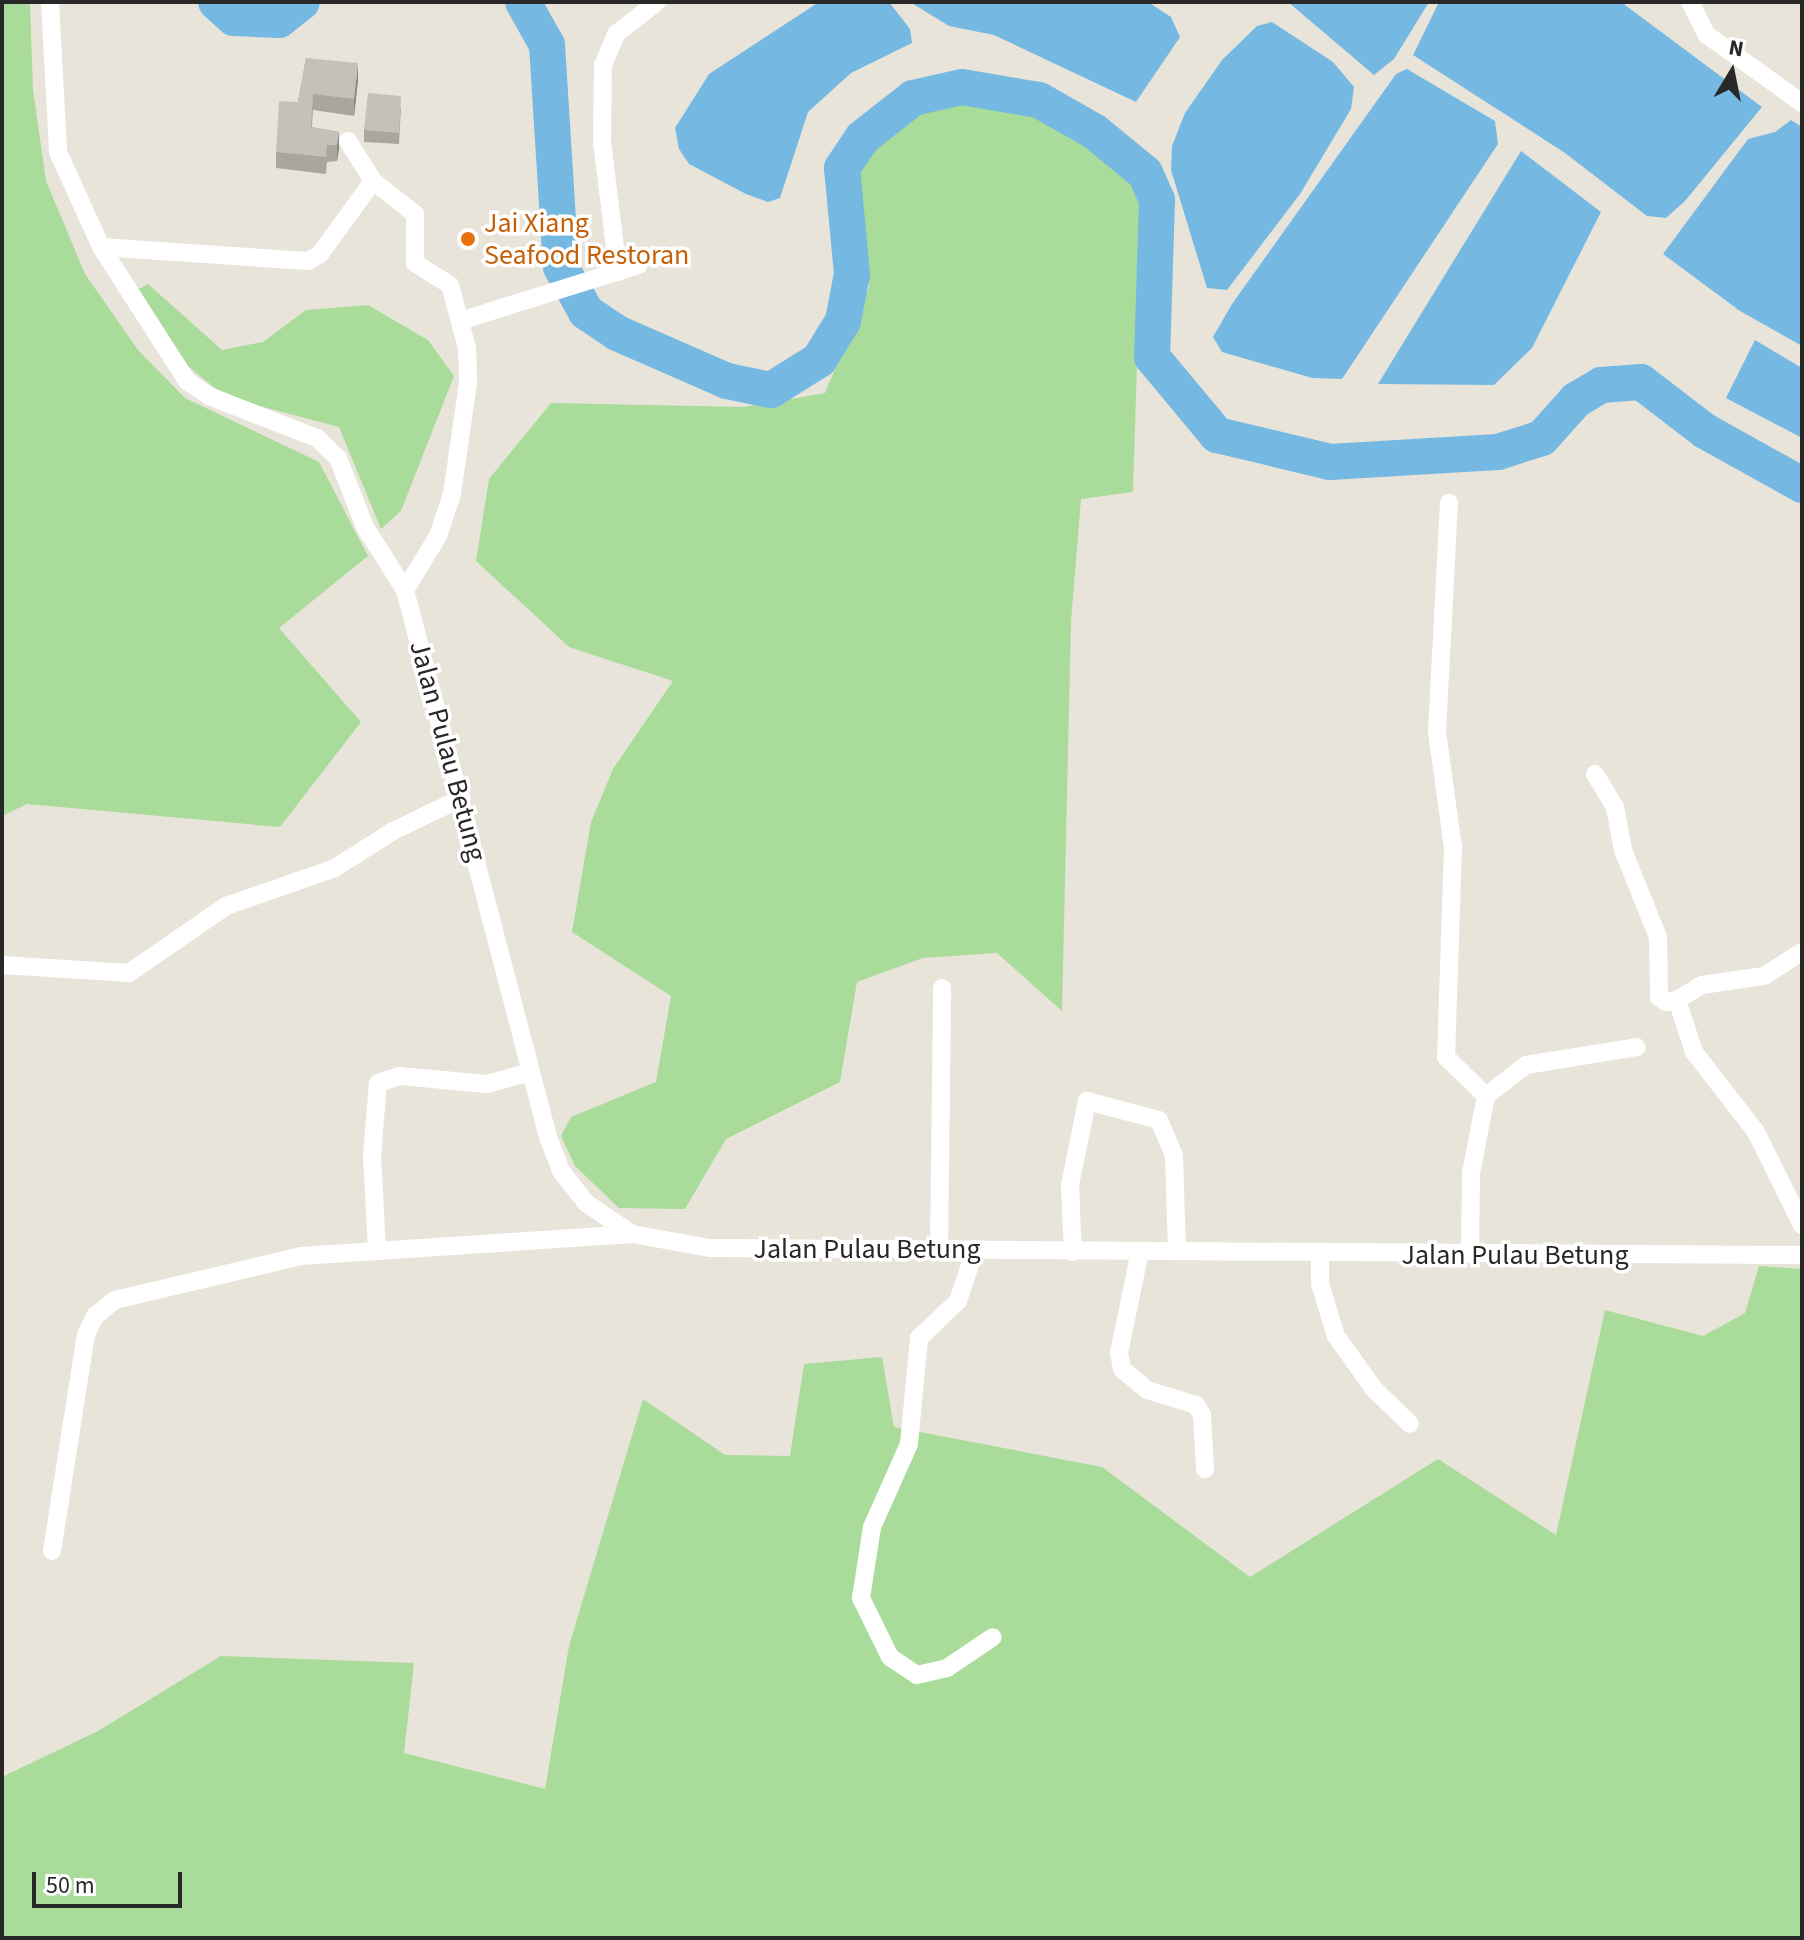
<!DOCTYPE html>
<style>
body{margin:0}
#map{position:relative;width:1804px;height:1940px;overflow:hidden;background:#e9e4da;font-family:"Source Sans 3",sans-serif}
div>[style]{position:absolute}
.green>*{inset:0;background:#a9db9b}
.water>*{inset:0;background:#75b9e3}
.river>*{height:36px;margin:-18px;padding:0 18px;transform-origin:18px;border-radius:18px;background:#75b9e3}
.minor>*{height:18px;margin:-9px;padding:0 9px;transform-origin:9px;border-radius:9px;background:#fff}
.wall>*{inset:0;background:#a9a6a0}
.shaded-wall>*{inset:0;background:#898782}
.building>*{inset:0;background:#c4c1ba}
.dots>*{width:22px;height:22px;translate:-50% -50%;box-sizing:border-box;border:4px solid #fff;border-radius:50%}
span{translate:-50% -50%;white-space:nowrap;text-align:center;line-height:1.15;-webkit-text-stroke:7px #fff;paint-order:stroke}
.food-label{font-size:28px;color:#c56008}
.left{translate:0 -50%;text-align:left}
.street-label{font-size:28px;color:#282828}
.frame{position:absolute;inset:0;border:4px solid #282828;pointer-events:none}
.north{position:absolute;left:1692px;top:32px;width:80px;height:80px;-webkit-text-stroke:6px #fff;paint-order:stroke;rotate:10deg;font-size:22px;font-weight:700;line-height:32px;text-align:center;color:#282828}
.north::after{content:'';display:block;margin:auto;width:28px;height:36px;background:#282828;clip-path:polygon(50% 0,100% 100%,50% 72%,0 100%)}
.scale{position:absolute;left:32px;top:1872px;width:150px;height:36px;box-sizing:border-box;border:4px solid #282828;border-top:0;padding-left:10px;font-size:24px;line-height:28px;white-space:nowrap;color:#282828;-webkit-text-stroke:6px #fff;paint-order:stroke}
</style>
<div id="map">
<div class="green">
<i style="clip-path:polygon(2px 2px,30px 2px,33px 90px,46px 181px,85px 274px,138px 350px,185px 398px,319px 462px,368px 556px,279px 628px,361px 722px,280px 827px,27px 804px,2px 816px)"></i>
<i style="clip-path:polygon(949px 99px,1027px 109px,1081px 138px,1138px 187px,1141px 235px,1133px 492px,1081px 499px,1071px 622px,1062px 1011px,997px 953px,923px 958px,857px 982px,840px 1082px,726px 1139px,685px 1209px,619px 1208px,575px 1166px,561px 1136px,571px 1117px,656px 1082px,671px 996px,572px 932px,591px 822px,613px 769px,673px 681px,569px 647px,476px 561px,489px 479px,551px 403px,744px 407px,825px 393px,869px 287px,849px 183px,894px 126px)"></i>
<i style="clip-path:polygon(148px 284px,222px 350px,263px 342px,306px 310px,368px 305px,428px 340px,454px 376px,401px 511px,381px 529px,339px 427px,226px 397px,184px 363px,137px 290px)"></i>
<i style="clip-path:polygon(1759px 1266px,1802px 1269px,1802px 1938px,2px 1938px,2px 1777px,98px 1731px,221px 1656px,414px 1663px,404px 1753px,545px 1789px,569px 1646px,643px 1399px,725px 1455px,790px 1456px,804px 1364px,882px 1357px,894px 1427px,1102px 1467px,1250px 1577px,1438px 1459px,1556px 1535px,1605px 1310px,1703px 1336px,1745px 1313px)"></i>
</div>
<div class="water">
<i style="clip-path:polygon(819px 2px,889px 2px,910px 29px,912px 43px,851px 73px,808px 112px,780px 198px,768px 202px,746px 194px,689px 164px,679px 149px,675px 128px,709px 74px)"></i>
<i style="clip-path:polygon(910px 2px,1148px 2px,1171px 17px,1180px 37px,1136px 102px,994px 35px,949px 26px)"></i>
<i style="clip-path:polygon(1288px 2px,1429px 2px,1394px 59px,1374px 75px)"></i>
<i style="clip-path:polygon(1439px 2px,1621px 2px,1762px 107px,1685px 201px,1666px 218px,1647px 216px,1565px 153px,1413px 55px)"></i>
<i style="clip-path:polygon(1272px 22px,1333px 62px,1354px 87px,1351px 109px,1300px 194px,1227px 290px,1207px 288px,1171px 170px,1172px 146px,1185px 113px,1222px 60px,1257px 26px)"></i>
<i style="clip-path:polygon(1407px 69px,1495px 121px,1498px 144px,1342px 379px,1312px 378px,1222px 352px,1213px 337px,1232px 304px,1396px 74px)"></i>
<i style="clip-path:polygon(1791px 120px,1802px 127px,1802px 346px,1740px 311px,1663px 254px,1748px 139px,1775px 132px)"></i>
<i style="clip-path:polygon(1521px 151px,1601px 212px,1532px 348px,1494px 385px,1378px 384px)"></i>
<i style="clip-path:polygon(1755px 340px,1802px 368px,1802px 438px,1726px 398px)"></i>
</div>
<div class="river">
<i style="left:216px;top:2px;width:24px;rotate:42deg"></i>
<i style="left:234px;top:18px;width:45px;rotate:2.5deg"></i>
<i style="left:279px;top:20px;width:29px;rotate:-38deg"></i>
<i style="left:523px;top:2px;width:49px;rotate:60.8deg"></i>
<i style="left:547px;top:45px;width:222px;rotate:86.4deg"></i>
<i style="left:561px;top:267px;width:51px;rotate:60.9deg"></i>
<i style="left:586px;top:312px;width:37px;rotate:34deg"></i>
<i style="left:617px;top:333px;width:120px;rotate:23.6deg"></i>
<i style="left:727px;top:381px;width:45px;rotate:11.6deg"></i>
<i style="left:771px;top:390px;width:57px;rotate:-32deg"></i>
<i style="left:819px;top:360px;width:46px;rotate:-58.4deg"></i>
<i style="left:843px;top:321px;width:48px;rotate:-79.2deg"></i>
<i style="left:852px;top:274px;width:106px;rotate:-95.4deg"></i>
<i style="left:842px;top:168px;width:36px;rotate:-56deg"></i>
<i style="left:862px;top:138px;width:65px;rotate:-38.1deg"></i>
<i style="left:913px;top:98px;width:50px;rotate:-12.7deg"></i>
<i style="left:962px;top:87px;width:78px;rotate:9.6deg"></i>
<i style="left:1039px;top:100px;width:64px;rotate:29.7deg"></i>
<i style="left:1095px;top:132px;width:65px;rotate:39.4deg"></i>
<i style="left:1145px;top:173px;width:30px;rotate:66deg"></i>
<i style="left:1157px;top:200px;width:157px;rotate:91.8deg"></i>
<i style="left:1152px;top:357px;width:102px;rotate:50.2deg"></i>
<i style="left:1217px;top:435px;width:116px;rotate:13.4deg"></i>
<i style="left:1330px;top:462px;width:168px;rotate:-3.4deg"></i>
<i style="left:1498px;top:452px;width:46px;rotate:-17.7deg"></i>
<i style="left:1542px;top:438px;width:51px;rotate:-48.2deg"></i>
<i style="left:1576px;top:400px;width:29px;rotate:-31deg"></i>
<i style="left:1601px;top:385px;width:40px;rotate:-4.3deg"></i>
<i style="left:1641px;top:382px;width:81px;rotate:37.4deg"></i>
<i style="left:1705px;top:431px;width:111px;rotate:29.1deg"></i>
</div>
<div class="minor">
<i style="left:50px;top:2px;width:150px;rotate:86.9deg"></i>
<i style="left:58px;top:152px;width:104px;rotate:65.6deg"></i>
<i style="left:101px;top:247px;width:159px;rotate:57.3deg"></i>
<i style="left:187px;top:381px;width:27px;rotate:34deg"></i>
<i style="left:209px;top:396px;width:116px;rotate:21.3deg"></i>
<i style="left:317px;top:438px;width:29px;rotate:44deg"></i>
<i style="left:338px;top:458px;width:74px;rotate:68.6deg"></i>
<i style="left:365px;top:527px;width:75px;rotate:57.6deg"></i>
<i style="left:405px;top:590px;width:565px;rotate:75.35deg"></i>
<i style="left:548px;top:1137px;width:36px;rotate:69deg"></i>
<i style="left:561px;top:1171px;width:41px;rotate:52deg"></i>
<i style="left:586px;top:1203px;width:55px;rotate:34deg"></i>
<i style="left:632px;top:1234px;width:79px;rotate:10.2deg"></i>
<i style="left:710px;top:1248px;width:1092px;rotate:0.37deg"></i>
<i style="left:1690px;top:2px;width:37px;rotate:63deg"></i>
<i style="left:1707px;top:35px;width:117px;rotate:35.6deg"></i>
<i style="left:348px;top:141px;width:47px;rotate:58deg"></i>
<i style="left:373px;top:181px;width:53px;rotate:38.2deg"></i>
<i style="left:415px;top:214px;width:49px;rotate:90deg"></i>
<i style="left:415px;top:263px;width:41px;rotate:32.2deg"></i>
<i style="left:450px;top:285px;width:65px;rotate:74.9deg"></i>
<i style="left:467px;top:348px;width:35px;rotate:88deg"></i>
<i style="left:468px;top:383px;width:112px;rotate:98.2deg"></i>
<i style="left:452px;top:494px;width:44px;rotate:108.4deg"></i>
<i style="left:438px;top:536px;width:63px;rotate:121.4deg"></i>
<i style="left:101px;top:247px;width:207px;rotate:3.9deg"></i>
<i style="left:308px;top:261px;width:14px;rotate:-30deg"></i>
<i style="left:320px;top:254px;width:90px;rotate:-54deg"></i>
<i style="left:618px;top:272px;width:131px;rotate:-97deg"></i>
<i style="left:602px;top:142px;width:77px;rotate:-89.3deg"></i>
<i style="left:603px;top:65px;width:34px;rotate:-67deg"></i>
<i style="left:616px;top:34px;width:52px;rotate:-38deg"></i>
<i style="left:463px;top:320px;width:184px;rotate:-17.4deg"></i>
<i style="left:1449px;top:503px;width:229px;rotate:93deg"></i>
<i style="left:1437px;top:732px;width:116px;rotate:82.1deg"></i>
<i style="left:1453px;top:847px;width:210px;rotate:91.9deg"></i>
<i style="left:1446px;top:1057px;width:56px;rotate:44.3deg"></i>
<i style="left:1486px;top:1096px;width:78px;rotate:101deg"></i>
<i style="left:1471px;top:1173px;width:81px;rotate:90.7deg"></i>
<i style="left:1595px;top:774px;width:39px;rotate:59deg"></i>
<i style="left:1615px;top:807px;width:44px;rotate:79.5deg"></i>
<i style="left:1623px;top:850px;width:94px;rotate:68.1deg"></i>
<i style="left:1658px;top:937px;width:60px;rotate:89deg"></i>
<i style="left:1659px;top:997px;width:9px;rotate:36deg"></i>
<i style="left:1666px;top:1002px;width:11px;rotate:-10deg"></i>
<i style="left:1677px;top:1000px;width:55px;rotate:71.9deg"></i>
<i style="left:1694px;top:1052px;width:101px;rotate:52.2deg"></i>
<i style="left:1756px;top:1132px;width:104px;rotate:63.7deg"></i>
<i style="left:2px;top:965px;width:127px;rotate:3.6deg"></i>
<i style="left:129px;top:973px;width:118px;rotate:-34.6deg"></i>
<i style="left:226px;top:906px;width:115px;rotate:-19.2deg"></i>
<i style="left:335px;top:868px;width:69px;rotate:-32.5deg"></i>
<i style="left:393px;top:831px;width:76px;rotate:-25.6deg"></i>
<i style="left:1677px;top:1000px;width:29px;rotate:-31deg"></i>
<i style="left:1702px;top:985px;width:63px;rotate:-8.3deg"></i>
<i style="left:1764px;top:976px;width:45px;rotate:-32.3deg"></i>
<i style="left:1486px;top:1096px;width:51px;rotate:-37.8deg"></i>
<i style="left:1526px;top:1065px;width:112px;rotate:-9.2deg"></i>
<i style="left:377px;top:1248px;width:92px;rotate:-93.1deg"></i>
<i style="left:372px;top:1156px;width:73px;rotate:-85.3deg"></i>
<i style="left:378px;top:1083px;width:23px;rotate:-18deg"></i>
<i style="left:400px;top:1076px;width:87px;rotate:5.3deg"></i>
<i style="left:487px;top:1084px;width:45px;rotate:-15.6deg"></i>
<i style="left:939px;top:1249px;width:261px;rotate:-89.3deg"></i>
<i style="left:975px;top:1250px;width:54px;rotate:108.4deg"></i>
<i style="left:958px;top:1301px;width:54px;rotate:136.5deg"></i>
<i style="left:919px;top:1338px;width:106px;rotate:95.4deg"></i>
<i style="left:909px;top:1444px;width:91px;rotate:114deg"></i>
<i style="left:872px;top:1527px;width:72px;rotate:98.8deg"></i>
<i style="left:861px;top:1598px;width:66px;rotate:63.8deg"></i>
<i style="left:890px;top:1657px;width:32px;rotate:34deg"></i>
<i style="left:917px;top:1675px;width:31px;rotate:-13deg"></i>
<i style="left:947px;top:1668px;width:55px;rotate:-34deg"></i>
<i style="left:1140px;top:1251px;width:104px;rotate:101.6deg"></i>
<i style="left:1119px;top:1353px;width:16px;rotate:79deg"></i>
<i style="left:1122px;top:1369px;width:33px;rotate:40deg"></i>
<i style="left:1147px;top:1390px;width:51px;rotate:17deg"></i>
<i style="left:1196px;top:1405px;width:12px;rotate:59deg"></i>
<i style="left:1202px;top:1415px;width:54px;rotate:86.8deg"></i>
<i style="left:1073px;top:1252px;width:67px;rotate:-92.6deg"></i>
<i style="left:1070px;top:1185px;width:86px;rotate:-78.6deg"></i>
<i style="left:1087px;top:1101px;width:74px;rotate:14.8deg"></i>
<i style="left:1159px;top:1120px;width:39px;rotate:67deg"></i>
<i style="left:1174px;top:1156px;width:95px;rotate:88.2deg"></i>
<i style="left:1320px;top:1254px;width:30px;rotate:90deg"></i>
<i style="left:1320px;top:1284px;width:54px;rotate:72.9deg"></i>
<i style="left:1336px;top:1336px;width:65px;rotate:54.4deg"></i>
<i style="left:1374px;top:1389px;width:50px;rotate:44.2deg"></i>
<i style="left:52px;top:1551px;width:219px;rotate:-81.1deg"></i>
<i style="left:86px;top:1335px;width:21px;rotate:-65deg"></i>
<i style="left:95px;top:1316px;width:26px;rotate:-39deg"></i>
<i style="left:115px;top:1300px;width:191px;rotate:-13.3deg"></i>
<i style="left:301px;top:1256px;width:332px;rotate:-3.8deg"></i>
</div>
<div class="wall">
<i style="clip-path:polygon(306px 58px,358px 80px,354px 116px,313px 110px,312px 127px,339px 132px,339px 149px,337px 161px,327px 162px,326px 174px,276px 168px,276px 152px,298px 102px)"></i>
<i style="clip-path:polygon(401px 107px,399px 144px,364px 142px,364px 130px)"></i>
</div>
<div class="shaded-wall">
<i style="clip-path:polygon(358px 63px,358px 80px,354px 116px,354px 99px)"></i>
<i style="clip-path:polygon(339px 132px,339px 149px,337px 161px,337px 145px)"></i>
</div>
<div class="building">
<i style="clip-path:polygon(306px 58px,358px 63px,354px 99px,313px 94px,311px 127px,339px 132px,337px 145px,327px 145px,326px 157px,276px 152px,279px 101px,298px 102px)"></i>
<i style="clip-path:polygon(368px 93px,401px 96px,399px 133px,364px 130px)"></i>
</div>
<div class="dots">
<i style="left:468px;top:239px;background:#e8710a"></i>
</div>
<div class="food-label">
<span class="left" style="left:484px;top:239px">Jai Xiang<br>Seafood Restoran</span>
</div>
<div class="street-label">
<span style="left:448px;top:751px;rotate:75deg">Jalan Pulau Betung</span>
<span style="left:867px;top:1249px">Jalan Pulau Betung</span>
<span style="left:1515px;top:1255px">Jalan Pulau Betung</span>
</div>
<div class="frame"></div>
<div class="north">N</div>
<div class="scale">50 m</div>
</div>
